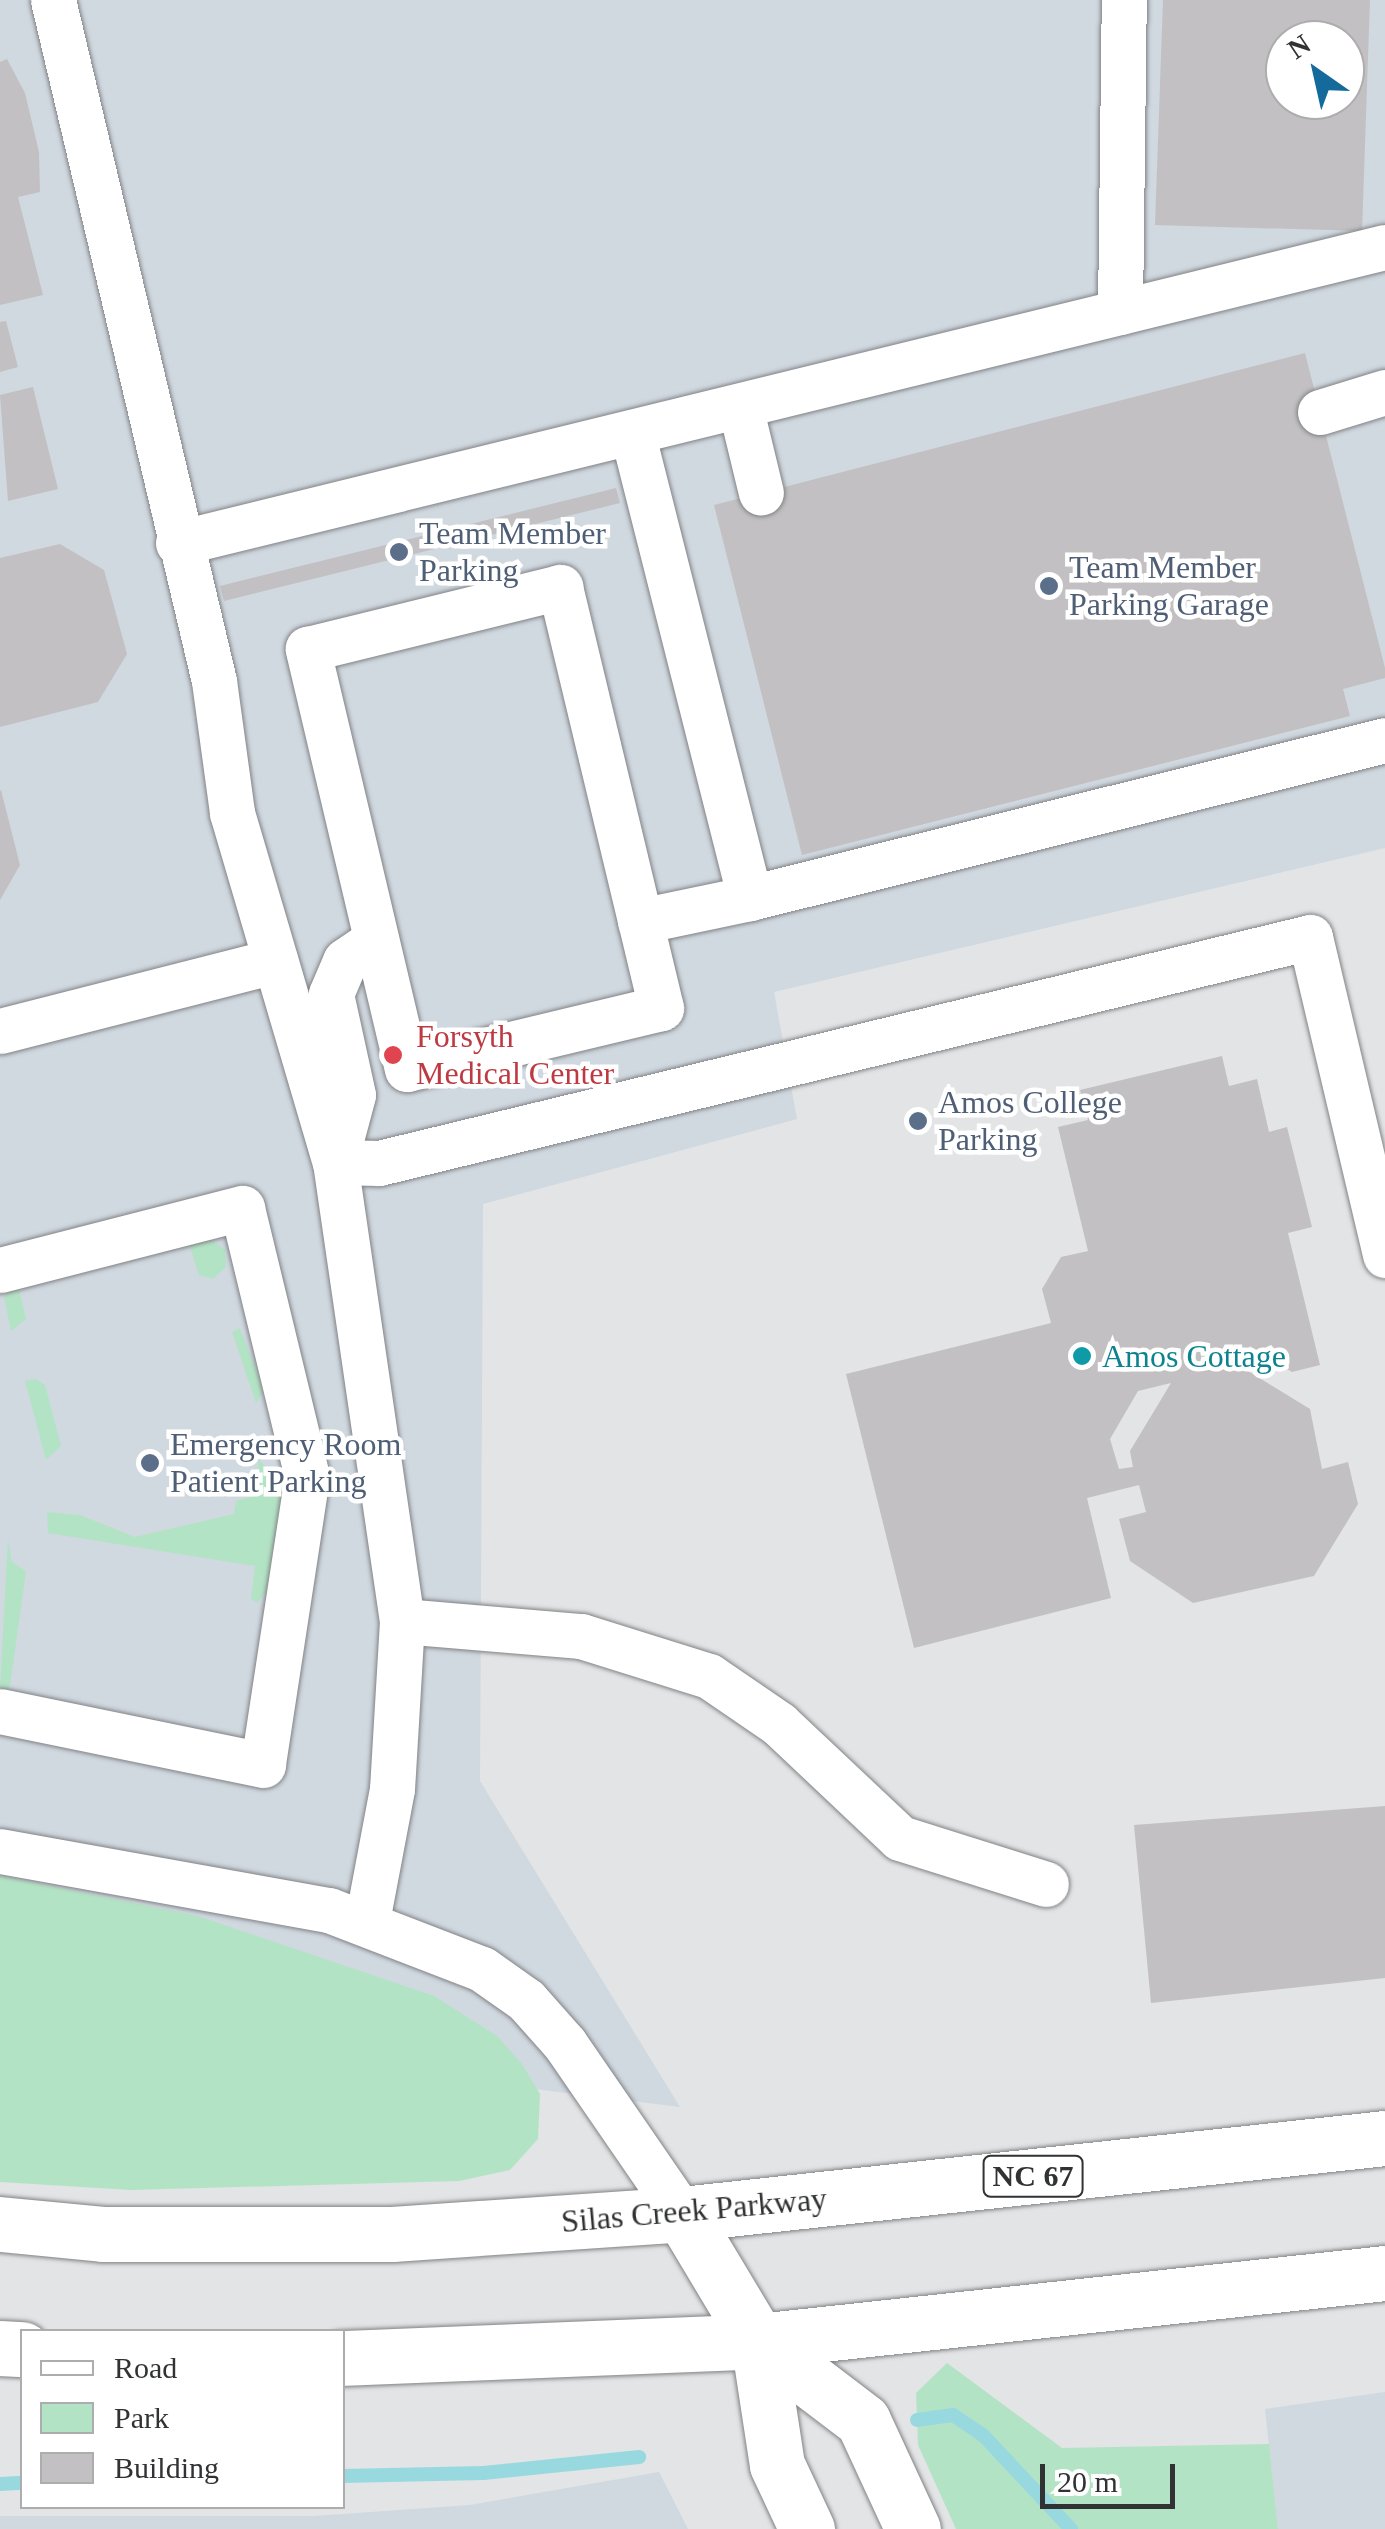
<!DOCTYPE html>
<style>
body{margin:0}
#map{position:relative;width:1385px;height:2529px;overflow:hidden;background:#e2e4e6;font-family:Georgia,serif}
div>[style]{position:absolute}
.built>*{inset:0;background:#d0d8e0}
.green>*{inset:0;background:#b3e3c5}
.stream>*{height:14px;margin:-7px;padding:0 7px;transform-origin:7px;border-radius:7px;background:#98d9e0}
.building>*{inset:0;background:#c2c0c2}
.roads{filter:drop-shadow(0 0 2px #818385) drop-shadow(0 0 2px #818385)}
.minor>*{height:45px;margin:-22.5px;padding:0 22.5px;transform-origin:22.5px;border-radius:22.5px;background:#fff}
.major>*{height:55px;margin:-27.5px;padding:0 27.5px;transform-origin:27.5px;border-radius:27.5px;background:#fff}
.dots>*{width:28px;height:28px;translate:-50% -50%;box-sizing:border-box;border:5px solid #fff;border-radius:50%}
span{translate:-50% -50%;white-space:nowrap;text-align:center;line-height:1.15;-webkit-text-stroke:9px #fff;paint-order:stroke}
.shield-label span{padding:2px 8px;background:#fff;border:2px solid;border-radius:8px;-webkit-text-stroke-width:0}
.shield-label{font-size:30px;color:#313233;font-weight:700}
.service-label{font-size:32px;color:#4e5e75}
.left{translate:0 -50%;text-align:left}
.health-label{font-size:32px;color:#be3a42}
.culture-label{font-size:32px;color:#0d838f}
.street-label{font-size:32px;color:#313233}
.legend{position:absolute;left:20px;top:2329px;width:325px;height:180px;box-sizing:border-box;background:#fff;border:2px solid #adadad;margin:0;padding:12px 18px;list-style:none;font-size:30px;color:#313233}
.legend li{display:flex;align-items:center;gap:20px;height:50px}
.legend b{width:50px;border:2px solid #adadad}
.north{position:absolute;left:1265px;top:20px;width:100px;height:100px;box-sizing:border-box;background:#fff;border:2px solid #adadad;border-radius:50%;rotate:326deg;font-size:28px;font-weight:700;line-height:40px;text-align:center;color:#313233}
.north::after{content:'';display:block;margin:auto;width:35px;height:45px;background:#146a9b;clip-path:polygon(50% 0,100% 100%,50% 72%,0 100%)}
.scale{position:absolute;left:1040px;top:2464px;width:135px;height:45px;box-sizing:border-box;border:5px solid #313233;border-top:0;padding-left:12px;font-size:30px;line-height:35px;white-space:nowrap;color:#313233;-webkit-text-stroke:8px #fff;paint-order:stroke}
</style>
<div id="map">
<div class="built">
<i style="clip-path:polygon(evenodd,0 0,1385px 0,1385px 848px,774px 992px,797px 1119px,483px 1204px,480px 1781px,680px 2107px,0 2023px,0 0,1285px 40px,1345px 40px,1345px 100px,1285px 100px,1285px 40px)"></i>
<i style="clip-path:polygon(1385px 2392px,1385px 2529px,1278px 2529px,1265px 2409px)"></i>
<i style="clip-path:polygon(659px 2472px,688px 2529px,0 2529px,0 2516px,315px 2516px,470px 2505px)"></i>
</div>
<div class="green">
<i style="clip-path:polygon(203px 1236px,225px 1249px,226px 1267px,213px 1279px,199px 1275px,189px 1244px,19px 1289px,26px 1319px,11px 1331px,4px 1296px,22px 1285px)"></i>
<i style="clip-path:polygon(240px 1328px,264px 1390px,256px 1403px,232px 1332px)"></i>
<i style="clip-path:polygon(36px 1379px,45px 1385px,61px 1446px,46px 1460px,25px 1381px)"></i>
<i style="clip-path:polygon(258px 1459px,284px 1486px,267px 1591px,257px 1603px,251px 1599px,255px 1566px,48px 1533px,47px 1512px,80px 1515px,135px 1537px,234px 1514px,236px 1501px,260px 1494px)"></i>
<i style="clip-path:polygon(8px 1540px,12px 1562px,26px 1571px,9px 1693px,0 1688px)"></i>
<i style="clip-path:polygon(0 1876px,198px 1916px,434px 1996px,497px 2036px,522px 2064px,540px 2094px,538px 2139px,510px 2170px,459px 2181px,131px 2190px,0 2182px)"></i>
<i style="clip-path:polygon(947px 2363px,1062px 2448px,1269px 2444px,1278px 2529px,956px 2529px,918px 2445px,916px 2393px)"></i>
</div>
<div class="stream">
<i style="left:917px;top:2420px;width:36px;rotate:-8deg"></i>
<i style="left:953px;top:2415px;width:36px;rotate:34deg"></i>
<i style="left:983px;top:2435px;width:129px;rotate:46.9deg"></i>
<i style="left:342px;top:2476px;width:142px;rotate:-1.2deg"></i>
<i style="left:484px;top:2473px;width:156px;rotate:-5.9deg"></i>
<i style="left:0;top:2484px;width:22px;rotate:-3deg"></i>
</div>
<div class="building">
<i style="clip-path:polygon(evenodd,1163px 0,1370px 0,1362px 231px,1155px 225px,1163px 0,1285px 40px,1345px 40px,1345px 100px,1285px 100px,1285px 40px)"></i>
<i style="clip-path:polygon(7px 59px,25px 93px,39px 152px,40px 192px,18px 197px,43px 295px,0 305px,0 62px)"></i>
<i style="clip-path:polygon(6px 321px,18px 367px,0 372px,0 322px)"></i>
<i style="clip-path:polygon(1305px 353px,1385px 668px,1385px 678px,1343px 689px,1350px 716px,802px 855px,714px 505px)"></i>
<i style="clip-path:polygon(33px 387px,58px 489px,8px 501px,0 395px)"></i>
<i style="clip-path:polygon(616px 488px,620px 503px,224px 601px,220px 586px)"></i>
<i style="clip-path:polygon(60px 544px,104px 570px,127px 654px,98px 702px,0 727px,0 558px)"></i>
<i style="clip-path:polygon(1px 790px,20px 865px,0 900px,0 791px)"></i>
<i style="clip-path:polygon(evenodd,1222px 1056px,1229px 1086px,1257px 1079px,1269px 1132px,1287px 1127px,1312px 1227px,1288px 1233px,1320px 1365px,1292px 1372px,1250px 1346px,1238px 1365px,1310px 1409px,1322px 1469px,1348px 1462px,1358px 1504px,1314px 1576px,1193px 1603px,1130px 1561px,1119px 1519px,1146px 1512px,1139px 1485px,1087px 1498px,1111px 1598px,914px 1648px,846px 1374px,1051px 1323px,1042px 1289px,1061px 1257px,1088px 1251px,1058px 1127px,1088px 1120px,1080px 1090px,1222px 1056px,1171px 1383px,1130px 1451px,1133px 1467px,1119px 1469px,1110px 1439px,1138px 1391px,1171px 1383px)"></i>
<i style="clip-path:polygon(1385px 1806px,1385px 1978px,1151px 2003px,1134px 1825px)"></i>
</div>
<div class="roads">
<div class="minor">
<i style="left:53px;top:0;width:700px;rotate:76.7deg"></i>
<i style="left:214px;top:681px;width:133px;rotate:82.2deg"></i>
<i style="left:232px;top:813px;width:364px;rotate:73.6deg"></i>
<i style="left:335px;top:1162px;width:464px;rotate:81.7deg"></i>
<i style="left:402px;top:1621px;width:168px;rotate:93.4deg"></i>
<i style="left:392px;top:1789px;width:134px;rotate:100.7deg"></i>
<i style="left:1120px;top:312px;width:312px;rotate:-89.3deg"></i>
<i style="left:740px;top:406px;width:89px;rotate:76.4deg"></i>
<i style="left:1320px;top:412px;width:68px;rotate:-17.1deg"></i>
<i style="left:632px;top:432px;width:481px;rotate:75.8deg"></i>
<i style="left:750px;top:898px;width:654px;rotate:-13.97deg"></i>
<i style="left:178px;top:543px;width:1243px;rotate:-13.78deg"></i>
<i style="left:560px;top:587px;width:433px;rotate:76.5deg"></i>
<i style="left:661px;top:1008px;width:261px;rotate:166.5deg"></i>
<i style="left:407px;top:1069px;width:432px;rotate:-103.3deg"></i>
<i style="left:308px;top:649px;width:260px;rotate:-13.8deg"></i>
<i style="left:640px;top:921px;width:112px;rotate:-11.8deg"></i>
<i style="left:376px;top:940px;width:37px;rotate:146deg"></i>
<i style="left:345px;top:961px;width:36px;rotate:113deg"></i>
<i style="left:331px;top:994px;width:103px;rotate:77.7deg"></i>
<i style="left:353px;top:1095px;width:69px;rotate:105deg"></i>
<i style="left:335px;top:1162px;width:44px;rotate:1.3deg"></i>
<i style="left:379px;top:1163px;width:958px;rotate:-13.64deg"></i>
<i style="left:1310px;top:937px;width:327px;rotate:76.7deg"></i>
<i style="left:0;top:1031px;width:284px;rotate:-14.3deg"></i>
<i style="left:0;top:1270px;width:250px;rotate:-14.4deg"></i>
<i style="left:242px;top:1208px;width:276px;rotate:76.4deg"></i>
<i style="left:307px;top:1476px;width:292px;rotate:98.7deg"></i>
<i style="left:263px;top:1765px;width:268px;rotate:-168.4deg"></i>
<i style="left:402px;top:1621px;width:180px;rotate:4.8deg"></i>
<i style="left:581px;top:1636px;width:134px;rotate:17.4deg"></i>
<i style="left:709px;top:1676px;width:85px;rotate:34.4deg"></i>
<i style="left:779px;top:1724px;width:166px;rotate:43.3deg"></i>
<i style="left:900px;top:1838px;width:153px;rotate:17.5deg"></i>
<i style="left:0;top:1851px;width:334px;rotate:10.2deg"></i>
<i style="left:329px;top:1910px;width:164px;rotate:21.1deg"></i>
<i style="left:482px;top:1969px;width:54px;rotate:35.2deg"></i>
<i style="left:526px;top:2000px;width:59px;rotate:48.4deg"></i>
<i style="left:565px;top:2044px;width:206px;rotate:55.5deg"></i>
</div>
<div class="major">
<i style="left:682px;top:2214px;width:148px;rotate:59.1deg"></i>
<i style="left:758px;top:2341px;width:125px;rotate:81.3deg"></i>
<i style="left:777px;top:2465px;width:71px;rotate:64.9deg"></i>
<i style="left:0;top:2224px;width:103px;rotate:5.5deg"></i>
<i style="left:103px;top:2234px;width:289px"></i>
<i style="left:392px;top:2234px;width:291px;rotate:-3.9deg"></i>
<i style="left:682px;top:2214px;width:707px;rotate:-6.17deg"></i>
<i style="left:758px;top:2341px;width:132px;rotate:37.3deg"></i>
<i style="left:863px;top:2421px;width:119px;rotate:65.2deg"></i>
<i style="left:0;top:2348px;width:22px;rotate:3deg"></i>
<i style="left:342px;top:2358px;width:416px;rotate:-2.3deg"></i>
<i style="left:758px;top:2341px;width:631px;rotate:-6.19deg"></i>
</div>
</div>
<div class="dots">
<i style="left:399px;top:552px;background:#5c6f8a"></i>
<i style="left:1049px;top:586px;background:#5c6f8a"></i>
<i style="left:393px;top:1055px;background:#e0444e"></i>
<i style="left:918px;top:1121px;background:#5c6f8a"></i>
<i style="left:1082px;top:1356px;background:#0f9aa8"></i>
<i style="left:150px;top:1463px;background:#5c6f8a"></i>
</div>
<div class="shield-label">
<span style="left:1033px;top:2176px">NC 67</span>
</div>
<div class="service-label">
<span class="left" style="left:419px;top:552px">Team Member<br>Parking</span>
<span class="left" style="left:1069px;top:586px">Team Member<br>Parking Garage</span>
<span class="left" style="left:938px;top:1121px">Amos College<br>Parking</span>
<span class="left" style="left:170px;top:1463px">Emergency Room<br>Patient Parking</span>
</div>
<div class="health-label">
<span class="left" style="left:416px;top:1055px">Forsyth<br>Medical Center</span>
</div>
<div class="culture-label">
<span class="left" style="left:1102px;top:1356px">Amos Cottage</span>
</div>
<div class="street-label">
<span style="left:694px;top:2210px;rotate:-5deg">Silas Creek Parkway</span>
</div>
<ul class="legend">
<li><b style="height:12px;background:#fff"></b>Road</li>
<li><b style="height:28px;background:#b3e3c5"></b>Park</li>
<li><b style="height:28px;background:#c2c0c2"></b>Building</li>
</ul>
<div class="north">N</div>
<div class="scale">20 m</div>
</div>
